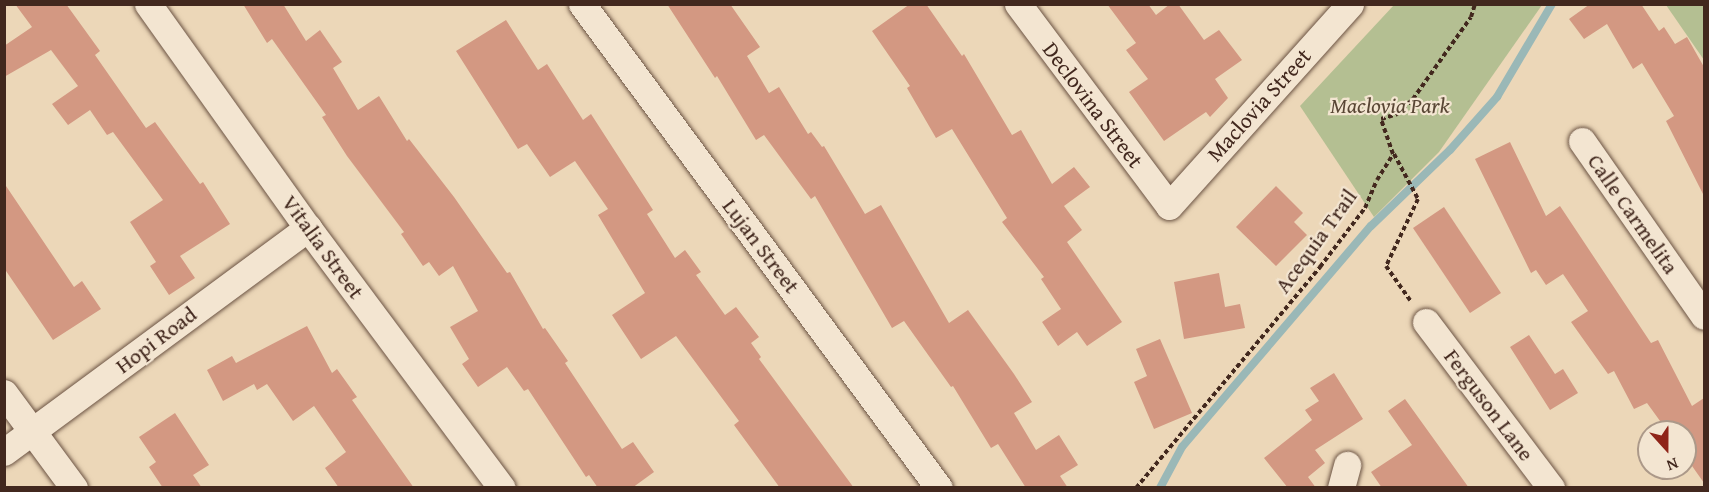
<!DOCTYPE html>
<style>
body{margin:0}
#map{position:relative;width:1709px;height:492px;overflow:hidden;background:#ecd7b8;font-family:"Gentium Book Plus",serif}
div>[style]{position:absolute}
.green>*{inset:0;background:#b4bf92}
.stream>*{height:8px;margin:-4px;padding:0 4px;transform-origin:4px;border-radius:4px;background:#9ab8b7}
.building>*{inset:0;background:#d39882}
.path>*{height:4px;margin-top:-2px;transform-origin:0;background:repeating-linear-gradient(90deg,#42281e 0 4.5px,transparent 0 7.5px)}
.roads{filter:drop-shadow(0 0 2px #6c5444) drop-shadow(0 0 2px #6c5444)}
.minor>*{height:27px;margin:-13.5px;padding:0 13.5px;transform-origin:13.5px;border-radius:13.5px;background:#f3e5d1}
span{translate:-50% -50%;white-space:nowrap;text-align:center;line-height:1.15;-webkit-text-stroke:4.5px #f3e5d1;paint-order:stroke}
.street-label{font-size:22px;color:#42281e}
.park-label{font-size:22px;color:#594635;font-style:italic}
.frame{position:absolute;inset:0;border:6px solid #42281e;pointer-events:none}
.north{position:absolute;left:1637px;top:420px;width:60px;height:60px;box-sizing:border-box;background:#f3e5d1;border:2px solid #ac9989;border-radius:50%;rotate:159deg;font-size:16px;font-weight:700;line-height:24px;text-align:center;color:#42281e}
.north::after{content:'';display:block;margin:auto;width:21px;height:27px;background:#8f2418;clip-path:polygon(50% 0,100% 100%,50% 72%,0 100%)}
</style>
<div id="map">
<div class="green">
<i style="clip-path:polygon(1394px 5px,1542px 5px,1439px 152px,1374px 217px,1300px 106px)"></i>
<i style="clip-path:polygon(1666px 5px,1704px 5px,1704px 60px)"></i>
</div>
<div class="stream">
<i style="left:1160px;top:488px;width:47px;rotate:-61.8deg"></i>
<i style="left:1182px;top:447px;width:291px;rotate:-49.5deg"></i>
<i style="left:1371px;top:226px;width:110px;rotate:-43.9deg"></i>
<i style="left:1450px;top:150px;width:71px;rotate:-48.4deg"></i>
<i style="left:1497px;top:97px;width:108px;rotate:-59.4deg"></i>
</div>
<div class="building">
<i style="clip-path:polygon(15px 4px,66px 4px,100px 51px,95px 55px,146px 128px,155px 122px,200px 184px,203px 182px,230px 224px,180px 256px,195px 278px,169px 295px,150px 266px,156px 262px,130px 222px,163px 200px,113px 132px,107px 135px,90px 110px,68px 125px,52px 104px,78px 86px,51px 50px,4px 77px,4px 46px,32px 27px)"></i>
<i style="clip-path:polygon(243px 4px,283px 4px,306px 41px,320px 30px,342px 62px,333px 68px,358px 110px,379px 96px,407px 141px,409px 139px,454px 197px,507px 273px,510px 272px,543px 329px,545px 328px,568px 361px,565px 363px,622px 449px,633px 442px,654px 472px,632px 488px,598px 488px,589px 475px,586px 477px,528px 389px,524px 391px,507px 367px,478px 387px,462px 364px,469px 359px,450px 327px,478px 311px,453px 266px,439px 276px,429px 262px,423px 266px,401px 234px,404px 232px,347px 156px,322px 117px,326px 115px,272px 39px,267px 43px)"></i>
<i style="clip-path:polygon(667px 4px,730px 4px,760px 47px,747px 56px,769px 93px,779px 87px,808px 134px,811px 132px,822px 147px,824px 146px,865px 214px,881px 205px,949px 323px,968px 310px,1014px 374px,1032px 402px,1014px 413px,1036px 450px,1059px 435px,1078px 465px,1060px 476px,1068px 488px,1026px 488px,998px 444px,991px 448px,953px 386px,951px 387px,904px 321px,892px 328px,815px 196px,811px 199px,764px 135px,756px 140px,717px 76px,715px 78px)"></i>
<i style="clip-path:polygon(910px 4px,926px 4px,962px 56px,964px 54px,1012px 135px,1021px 130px,1052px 184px,1074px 167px,1090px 187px,1064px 206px,1082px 230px,1067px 242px,1122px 322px,1087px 346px,1077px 332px,1058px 346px,1042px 322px,1061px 309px,1041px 279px,1044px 277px,1002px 222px,1007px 218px,952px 129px,936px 138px,907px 88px,910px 86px,872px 31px)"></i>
<i style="clip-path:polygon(1107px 4px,1148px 4px,1156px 15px,1170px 4px,1178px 4px,1204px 40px,1219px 30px,1242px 60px,1215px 79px,1228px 98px,1210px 117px,1206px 112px,1164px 141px,1129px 92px,1148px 79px,1126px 50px,1136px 43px)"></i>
<i style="clip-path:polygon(1590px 4px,1641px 4px,1659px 31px,1664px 27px,1675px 44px,1687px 37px,1704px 67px,1704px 196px,1666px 121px,1674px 116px,1642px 63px,1633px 69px,1607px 24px,1584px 39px,1569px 19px)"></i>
<i style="clip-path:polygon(506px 20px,538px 70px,547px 64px,583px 120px,591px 114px,653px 210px,647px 214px,675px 258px,685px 250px,701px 272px,696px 275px,725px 315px,736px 307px,759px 337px,751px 343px,761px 357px,759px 359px,854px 488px,780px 488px,734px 425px,739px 421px,676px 336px,641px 359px,612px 315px,645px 293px,598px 215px,608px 209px,575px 161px,550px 177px,527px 144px,518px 149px,456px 51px)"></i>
<i style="clip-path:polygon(1510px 142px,1546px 216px,1560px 206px,1651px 343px,1658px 340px,1692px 406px,1704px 398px,1704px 483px,1685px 456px,1685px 432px,1668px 432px,1647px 403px,1634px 409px,1614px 371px,1608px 374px,1571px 322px,1588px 311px,1563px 274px,1546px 285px,1536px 270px,1531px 273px,1475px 159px)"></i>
<i style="clip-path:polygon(4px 183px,74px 287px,82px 281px,101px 309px,53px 340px,4px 268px)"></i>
<i style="clip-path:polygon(1276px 186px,1303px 213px,1294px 222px,1307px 235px,1276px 266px,1236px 227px)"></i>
<i style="clip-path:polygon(1444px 207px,1501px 293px,1470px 313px,1413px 228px)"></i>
<i style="clip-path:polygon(1219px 273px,1225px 307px,1240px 304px,1245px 328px,1184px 339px,1174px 282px)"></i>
<i style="clip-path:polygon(307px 326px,332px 373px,337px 369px,357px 397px,352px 400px,414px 488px,339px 488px,325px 468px,346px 452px,314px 406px,293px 421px,267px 384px,257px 390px,254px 384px,223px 401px,207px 370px,232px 356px,236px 363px)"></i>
<i style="clip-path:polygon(1529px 335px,1555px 374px,1563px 369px,1578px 393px,1550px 410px,1510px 347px)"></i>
<i style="clip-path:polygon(1160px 339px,1192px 413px,1154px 429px,1134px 382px,1147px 376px,1136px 349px)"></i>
<i style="clip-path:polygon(1334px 373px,1363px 419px,1315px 450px,1325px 463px,1308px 477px,1316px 488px,1288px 488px,1264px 458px,1312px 420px,1305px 410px,1319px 401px,1310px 388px)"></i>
<i style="clip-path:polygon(1405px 399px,1469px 488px,1382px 488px,1371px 472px,1412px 445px,1388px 411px)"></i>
<i style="clip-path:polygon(175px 413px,209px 465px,193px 475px,202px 488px,163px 488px,149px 467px,156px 462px,139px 437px)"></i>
</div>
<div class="path">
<i style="left:1394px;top:154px;width:51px;rotate:61.9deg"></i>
<i style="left:1418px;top:199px;width:74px;rotate:115.5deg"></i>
<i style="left:1386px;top:266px;width:42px;rotate:54.8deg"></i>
<i style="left:1136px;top:488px;width:288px;rotate:-50.2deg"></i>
<i style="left:1320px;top:267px;width:74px;rotate:-52.7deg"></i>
<i style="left:1365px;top:208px;width:30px;rotate:-67deg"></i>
<i style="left:1377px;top:180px;width:31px;rotate:-58deg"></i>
<i style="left:1393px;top:154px;width:37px;rotate:-109deg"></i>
<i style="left:1381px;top:119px;width:17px;rotate:-17deg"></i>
<i style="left:1397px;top:114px;width:22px;rotate:-43deg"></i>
<i style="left:1413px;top:99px;width:100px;rotate:-54.7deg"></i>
<i style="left:1471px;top:17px;width:14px;rotate:-73deg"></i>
</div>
<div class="roads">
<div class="minor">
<i style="left:148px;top:4px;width:275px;rotate:54.5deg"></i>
<i style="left:308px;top:228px;width:324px;rotate:53.3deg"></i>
<i style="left:582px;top:4px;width:601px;rotate:53.59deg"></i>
<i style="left:1018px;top:4px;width:252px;rotate:53.2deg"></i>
<i style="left:1169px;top:206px;width:271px;rotate:-48.1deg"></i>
<i style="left:1582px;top:141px;width:213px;rotate:55.1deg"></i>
<i style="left:1426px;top:322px;width:208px;rotate:53deg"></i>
<i style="left:4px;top:393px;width:118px;rotate:53.6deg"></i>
<i style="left:4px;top:452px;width:378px;rotate:-36.4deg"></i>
<i style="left:1341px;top:488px;width:24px;rotate:-75deg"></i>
</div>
</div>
<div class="street-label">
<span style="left:1093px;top:105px;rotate:53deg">Declovina Street</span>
<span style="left:1259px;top:105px;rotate:-48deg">Maclovia Street</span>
<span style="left:1633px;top:214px;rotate:55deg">Calle Carmelita</span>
<span style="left:1316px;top:241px;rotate:-54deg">Acequia Trail</span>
<span style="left:761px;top:246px;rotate:53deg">Lujan Street</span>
<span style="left:323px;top:247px;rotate:54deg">Vitalia Street</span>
<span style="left:156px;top:340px;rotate:-37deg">Hopi Road</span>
<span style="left:1489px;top:405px;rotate:53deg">Ferguson Lane</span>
</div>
<div class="park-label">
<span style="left:1390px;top:106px">Maclovia Park</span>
</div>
<div class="frame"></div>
<div class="north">N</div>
</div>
